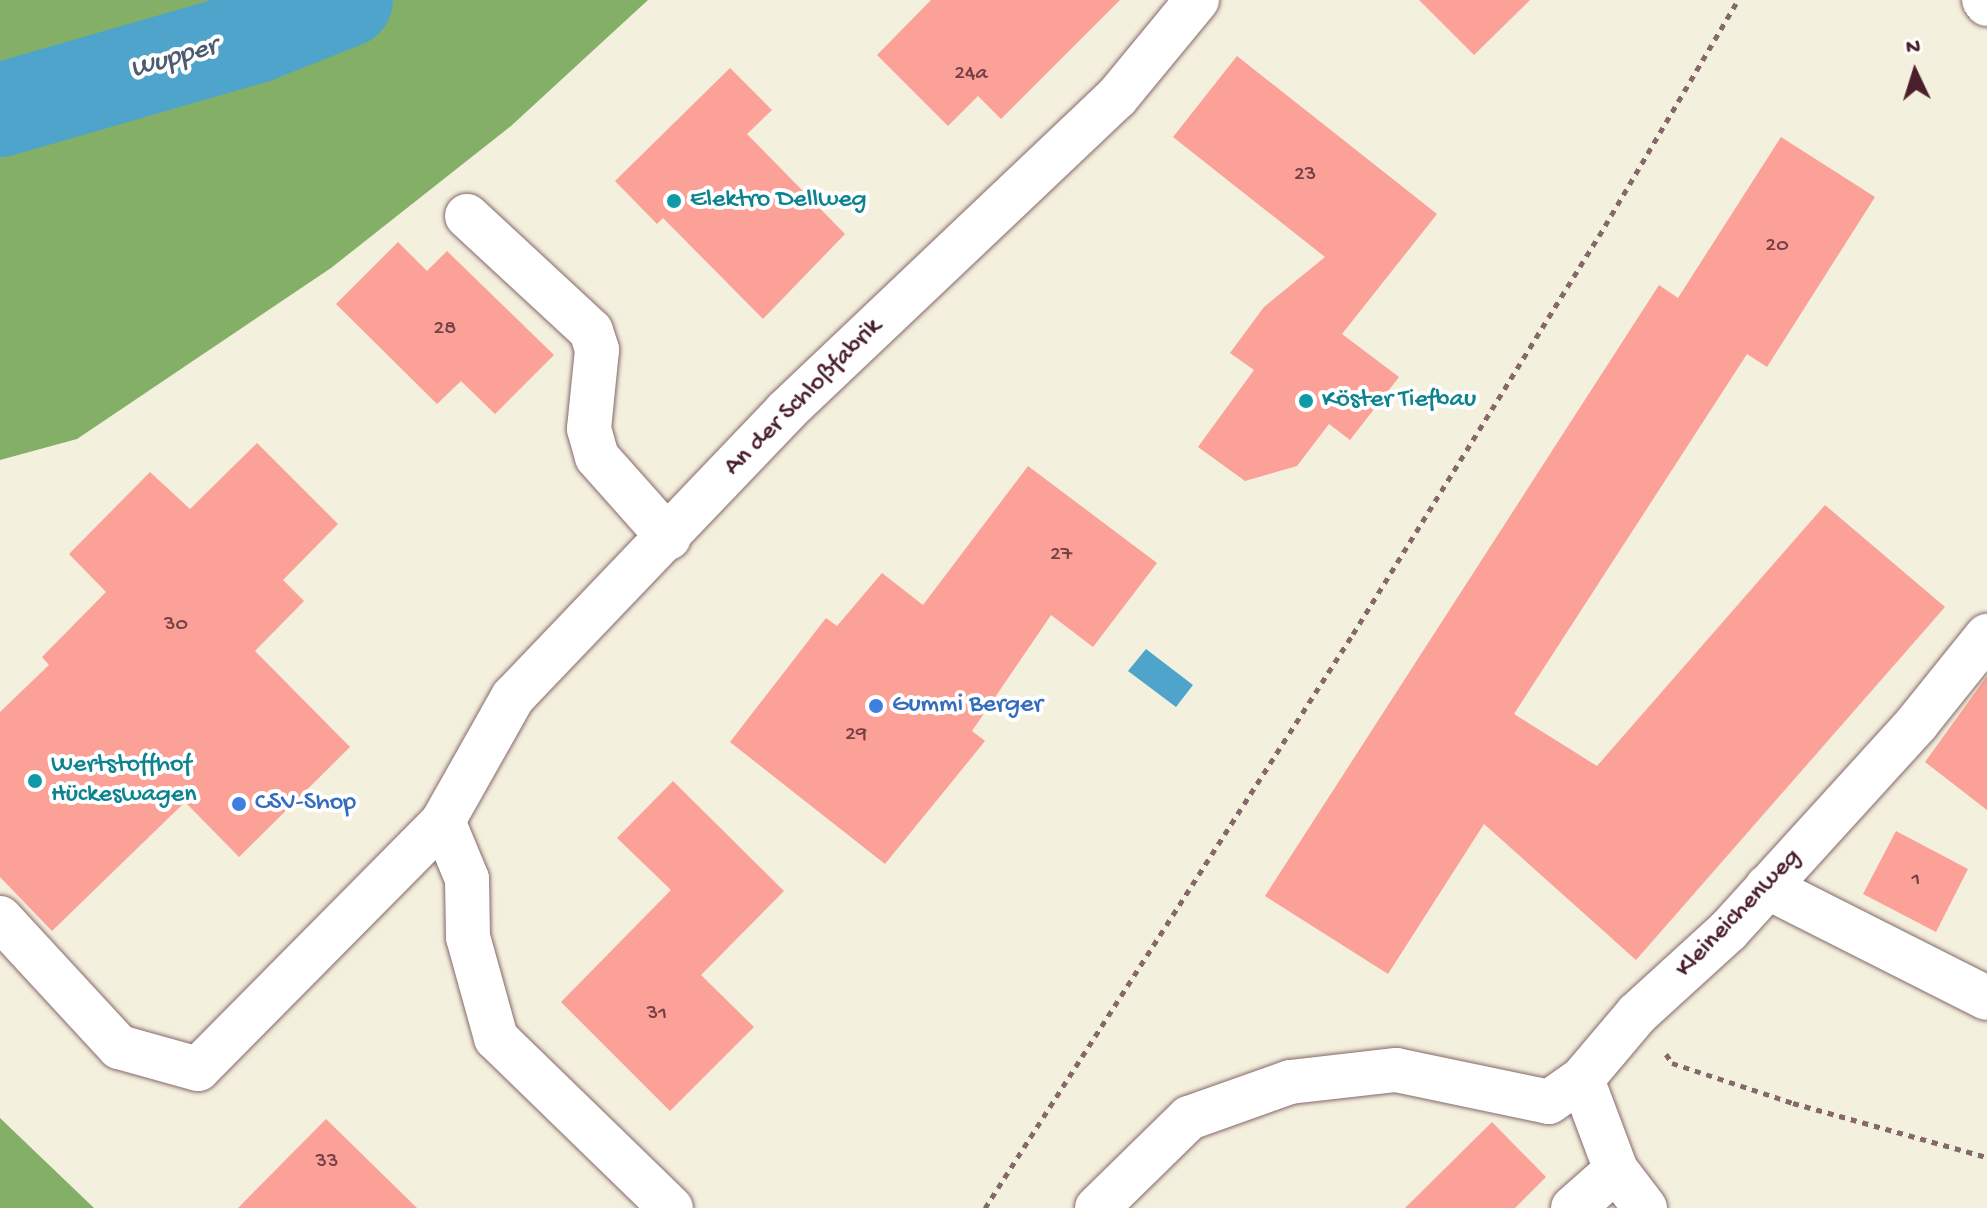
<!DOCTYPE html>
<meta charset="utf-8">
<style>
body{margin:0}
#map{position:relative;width:1987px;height:1208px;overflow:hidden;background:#f4f0de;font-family:"Gochi Hand",sans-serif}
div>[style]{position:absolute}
.forest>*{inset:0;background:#84af66}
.water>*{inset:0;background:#4fa4cb}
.river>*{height:94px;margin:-47px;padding:0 47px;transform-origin:47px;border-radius:47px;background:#4fa4cb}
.building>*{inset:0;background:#fba197}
.path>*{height:5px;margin-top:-2.5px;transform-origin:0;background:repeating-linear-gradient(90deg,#86686a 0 6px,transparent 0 12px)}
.roads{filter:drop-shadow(0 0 2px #86686a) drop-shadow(0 0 2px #86686a)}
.minor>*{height:44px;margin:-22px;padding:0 22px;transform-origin:22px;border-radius:22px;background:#fff}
.dots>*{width:22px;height:22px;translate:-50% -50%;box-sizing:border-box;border:4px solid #fff;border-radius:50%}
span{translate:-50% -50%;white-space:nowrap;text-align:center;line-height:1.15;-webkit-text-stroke:8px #fff;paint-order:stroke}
.number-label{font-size:22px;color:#764046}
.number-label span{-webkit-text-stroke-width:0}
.culture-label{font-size:26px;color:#0d838f}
.left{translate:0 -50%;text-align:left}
.street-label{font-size:26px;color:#4a1f2b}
.shop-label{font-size:26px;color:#366cbe}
.water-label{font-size:28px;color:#4c5b73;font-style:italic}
.north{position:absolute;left:1875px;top:32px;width:80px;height:80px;-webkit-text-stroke:6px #fff;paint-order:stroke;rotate:356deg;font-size:22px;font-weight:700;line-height:32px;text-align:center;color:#4a1f2b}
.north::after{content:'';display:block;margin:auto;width:28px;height:36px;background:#4a1f2b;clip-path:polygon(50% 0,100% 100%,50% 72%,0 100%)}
</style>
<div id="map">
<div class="forest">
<i style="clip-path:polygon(0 0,648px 0,511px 126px,331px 268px,77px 439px,0 460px)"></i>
<i style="clip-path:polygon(0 1118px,94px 1208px,0 1208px)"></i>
</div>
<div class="water">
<i style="clip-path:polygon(1146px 649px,1193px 685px,1176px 707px,1128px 671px)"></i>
</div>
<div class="river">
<i style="left:0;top:110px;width:263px;rotate:-16.1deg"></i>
<i style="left:253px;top:37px;width:100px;rotate:-21.7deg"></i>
</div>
<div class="building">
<i style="clip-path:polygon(931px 0,1120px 0,1001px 119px,978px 96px,948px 126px,877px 55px)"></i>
<i style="clip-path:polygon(1419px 0,1530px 0,1474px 55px)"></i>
<i style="clip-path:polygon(1237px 56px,1437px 214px,1342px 334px,1399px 377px,1350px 440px,1329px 424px,1297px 466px,1245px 481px,1198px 447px,1254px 370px,1230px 353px,1264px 307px,1325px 257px,1173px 137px)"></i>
<i style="clip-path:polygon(730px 68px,772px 110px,747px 134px,845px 234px,763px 319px,663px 218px,657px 224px,615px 181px)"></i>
<i style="clip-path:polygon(1781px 137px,1875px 197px,1767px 367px,1747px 354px,1514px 714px,1597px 766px,1825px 505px,1945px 607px,1636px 960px,1484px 824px,1388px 974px,1265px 896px,1659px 285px,1678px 298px)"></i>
<i style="clip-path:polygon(398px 242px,427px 271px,447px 251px,554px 355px,495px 414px,461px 381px,437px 404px,336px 304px)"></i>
<i style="clip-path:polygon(257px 443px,338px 524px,283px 580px,304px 601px,255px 651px,350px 747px,239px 857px,185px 802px,52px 931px,0 877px,0 712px,49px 665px,42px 657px,106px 592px,69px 554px,150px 472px,190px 509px)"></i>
<i style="clip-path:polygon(1028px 466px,1157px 563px,1093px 647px,1051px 615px,972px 731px,985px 741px,885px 864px,730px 742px,826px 618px,837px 626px,882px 573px,923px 605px)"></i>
<i style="clip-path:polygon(1987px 676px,1987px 810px,1925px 762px)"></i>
<i style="clip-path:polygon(673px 781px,784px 891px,701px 975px,754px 1027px,670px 1111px,561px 1002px,671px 890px,617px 838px)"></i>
<i style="clip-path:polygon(1896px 831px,1968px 869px,1936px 932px,1863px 894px)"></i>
<i style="clip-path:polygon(326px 1119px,417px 1208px,238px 1208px)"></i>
<i style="clip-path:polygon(1492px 1122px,1546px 1177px,1515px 1208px,1405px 1208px)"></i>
</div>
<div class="path">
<i style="left:1666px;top:1054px;width:11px;rotate:56deg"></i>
<i style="left:1672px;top:1063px;width:127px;rotate:18.3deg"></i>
<i style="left:1793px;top:1103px;width:201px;rotate:15.6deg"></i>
<i style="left:985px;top:1208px;width:682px;rotate:-57.34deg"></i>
<i style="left:1353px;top:634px;width:468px;rotate:-58.3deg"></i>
<i style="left:1599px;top:236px;width:274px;rotate:-59.5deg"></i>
</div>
<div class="roads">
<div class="minor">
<i style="left:1984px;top:0;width:5px;rotate:53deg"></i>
<i style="left:467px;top:216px;width:169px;rotate:42.8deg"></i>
<i style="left:591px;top:331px;width:20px;rotate:72deg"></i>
<i style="left:597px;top:350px;width:79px;rotate:95.8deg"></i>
<i style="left:589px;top:429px;width:29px;rotate:74deg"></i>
<i style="left:597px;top:457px;width:108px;rotate:48.4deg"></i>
<i style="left:443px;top:821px;width:63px;rotate:67.5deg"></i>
<i style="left:467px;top:879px;width:58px;rotate:89deg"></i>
<i style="left:468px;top:937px;width:105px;rotate:74.5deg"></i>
<i style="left:496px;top:1038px;width:244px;rotate:44.2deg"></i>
<i style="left:1767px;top:887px;width:246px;rotate:26.8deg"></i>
<i style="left:0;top:918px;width:176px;rotate:47.3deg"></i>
<i style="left:119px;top:1047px;width:82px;rotate:15.6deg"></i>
<i style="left:198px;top:1069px;width:349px;rotate:-45.3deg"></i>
<i style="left:443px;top:821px;width:142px;rotate:-60.6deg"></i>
<i style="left:513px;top:697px;width:395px;rotate:-46.3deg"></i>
<i style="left:786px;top:411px;width:456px;rotate:-43.5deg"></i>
<i style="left:1117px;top:97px;width:126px;rotate:-50.5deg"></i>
<i style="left:1097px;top:1208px;width:129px;rotate:-44.4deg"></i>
<i style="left:1189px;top:1118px;width:107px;rotate:-19.6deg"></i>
<i style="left:1290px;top:1082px;width:107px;rotate:-6.5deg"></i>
<i style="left:1396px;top:1070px;width:156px;rotate:11.8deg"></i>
<i style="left:1549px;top:1102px;width:40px;rotate:-34.9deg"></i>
<i style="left:1573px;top:1208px;width:57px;rotate:-41.5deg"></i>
<i style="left:1645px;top:1208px;width:48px;rotate:-127.3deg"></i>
<i style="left:1616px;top:1170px;width:97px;rotate:-110.5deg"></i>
<i style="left:1582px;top:1079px;width:85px;rotate:-49.8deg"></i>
<i style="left:1637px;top:1014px;width:123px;rotate:-42.4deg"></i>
<i style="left:1728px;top:931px;width:281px;rotate:-47.7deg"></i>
<i style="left:1917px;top:723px;width:112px;rotate:-51.2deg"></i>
</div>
</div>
<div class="dots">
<i style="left:674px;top:201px;background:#0f9aa8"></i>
<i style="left:1306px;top:401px;background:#0f9aa8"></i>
<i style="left:876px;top:706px;background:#3f7fe0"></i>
<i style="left:35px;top:781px;background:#0f9aa8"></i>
<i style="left:239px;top:804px;background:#3f7fe0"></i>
</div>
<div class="number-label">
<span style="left:971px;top:75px">24a</span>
<span style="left:1305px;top:176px">23</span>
<span style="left:1777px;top:247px">20</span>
<span style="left:445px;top:330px">28</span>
<span style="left:1061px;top:556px">27</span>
<span style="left:176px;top:626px">30</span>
<span style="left:856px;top:736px">29</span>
<span style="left:1916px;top:881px">1</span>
<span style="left:657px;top:1015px">31</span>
<span style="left:327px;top:1163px">33</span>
</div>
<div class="culture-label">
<span class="left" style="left:690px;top:201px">Elektro Dellweg</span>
<span class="left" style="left:1322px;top:401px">Köster Tiefbau</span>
<span class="left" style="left:51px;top:781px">Wertstoffhof<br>Hückeswagen</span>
</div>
<div class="street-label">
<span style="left:804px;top:398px;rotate:-45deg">An der Schloßfabrik</span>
<span style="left:1739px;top:914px;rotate:-46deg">Kleineichenweg</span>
</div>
<div class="shop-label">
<span class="left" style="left:892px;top:706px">Gummi Berger</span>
<span class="left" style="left:255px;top:804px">CSV-Shop</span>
</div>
<div class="water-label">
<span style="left:174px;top:59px;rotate:-16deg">Wupper</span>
</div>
<div class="north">N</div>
</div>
